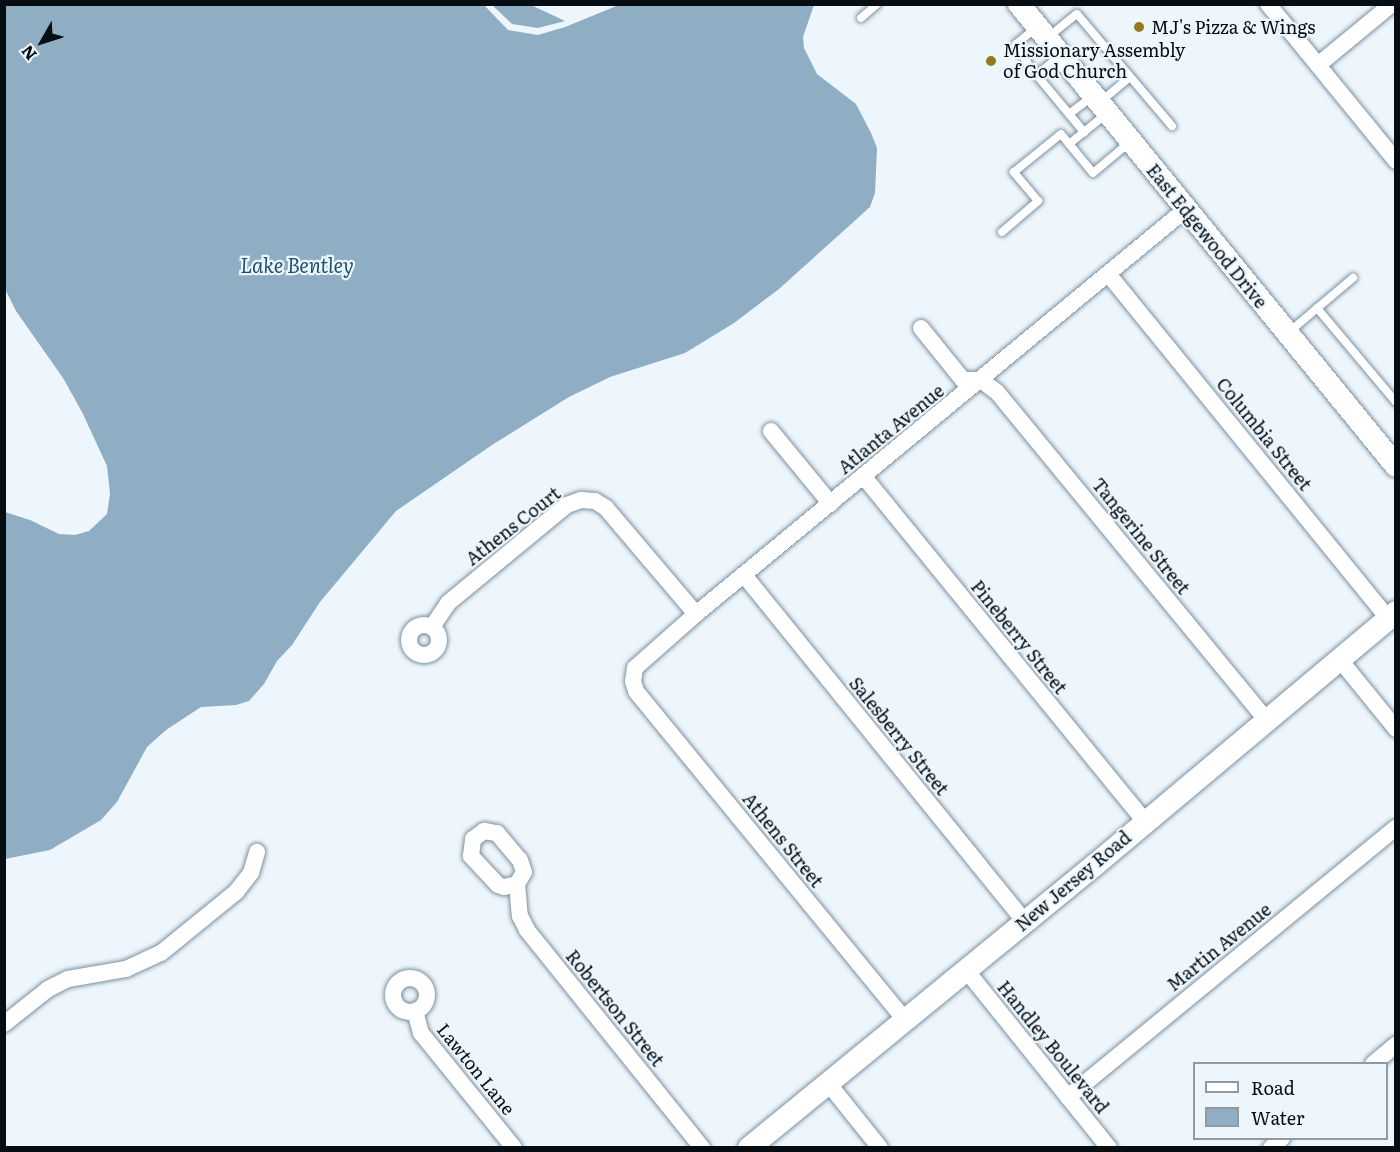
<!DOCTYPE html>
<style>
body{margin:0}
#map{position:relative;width:1400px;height:1152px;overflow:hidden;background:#eef6fd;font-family:Literata,serif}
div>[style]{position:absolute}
.water>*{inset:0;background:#90aec3}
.roads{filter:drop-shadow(0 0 2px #7c919f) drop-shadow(0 0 2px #7c919f)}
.lane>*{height:8px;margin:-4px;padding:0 4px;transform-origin:4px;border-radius:4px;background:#fff}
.street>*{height:16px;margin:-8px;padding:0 8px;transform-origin:8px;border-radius:8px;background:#fff}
.street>.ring{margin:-8px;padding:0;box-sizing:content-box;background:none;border:16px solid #fff;border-radius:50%}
.secondary>*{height:22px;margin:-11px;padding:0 11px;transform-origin:11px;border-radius:11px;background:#fff}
.dots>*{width:16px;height:16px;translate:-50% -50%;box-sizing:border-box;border:3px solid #eef6fd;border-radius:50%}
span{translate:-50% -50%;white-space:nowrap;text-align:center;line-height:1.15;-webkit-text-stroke:4.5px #eef6fd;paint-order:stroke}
.poi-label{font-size:18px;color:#070e13}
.left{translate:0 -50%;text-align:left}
.street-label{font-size:18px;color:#070e13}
.water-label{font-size:20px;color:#1c5170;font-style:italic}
.frame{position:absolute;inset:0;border:6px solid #070e13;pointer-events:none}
.legend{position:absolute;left:1193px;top:1062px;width:195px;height:78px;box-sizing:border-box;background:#eef6fd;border:2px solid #92999f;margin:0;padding:8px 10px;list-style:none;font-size:18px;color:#070e13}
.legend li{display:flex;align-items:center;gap:12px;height:30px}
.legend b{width:30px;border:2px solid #92999f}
.north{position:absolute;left:12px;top:12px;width:60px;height:60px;-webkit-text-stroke:4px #eef6fd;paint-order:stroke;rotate:231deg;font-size:16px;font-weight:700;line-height:24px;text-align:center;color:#070e13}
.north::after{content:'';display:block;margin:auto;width:21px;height:27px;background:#070e13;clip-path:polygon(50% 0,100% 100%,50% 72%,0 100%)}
</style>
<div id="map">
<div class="water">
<i style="clip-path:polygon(5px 4px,484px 5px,508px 30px,538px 35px,565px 27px,619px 5px,814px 5px,803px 37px,804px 48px,817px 74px,856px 104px,871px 133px,877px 148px,875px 193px,870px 207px,779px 289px,734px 323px,685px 353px,610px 377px,569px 397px,492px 445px,396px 511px,320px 602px,292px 645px,277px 661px,264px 684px,249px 701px,236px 705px,201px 707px,166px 730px,147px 747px,117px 802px,101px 820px,50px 850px,5px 859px,5px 512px,30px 520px,59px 534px,75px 535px,89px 531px,107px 514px,110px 494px,107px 466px,82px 412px,63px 378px,16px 311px,5px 289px)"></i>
<i style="clip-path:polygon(492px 5px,531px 5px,565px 21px,538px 28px,512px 24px)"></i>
</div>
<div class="roads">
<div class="lane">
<i style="left:861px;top:18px;width:21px;rotate:-41deg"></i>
<i style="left:1037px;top:27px;width:27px;rotate:141deg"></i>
<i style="left:1016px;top:44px;width:27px;rotate:59deg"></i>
<i style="left:1030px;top:67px;width:85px;rotate:50.3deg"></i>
<i style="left:1047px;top:38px;width:38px;rotate:-39deg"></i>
<i style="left:1077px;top:14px;width:147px;rotate:49.7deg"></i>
<i style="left:1037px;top:75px;width:30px;rotate:-40deg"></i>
<i style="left:1099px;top:103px;width:40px;rotate:-40deg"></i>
<i style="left:1069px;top:114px;width:30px;rotate:-37deg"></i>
<i style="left:1069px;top:144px;width:48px;rotate:-39deg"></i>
<i style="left:1002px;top:232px;width:48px;rotate:-40.7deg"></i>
<i style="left:1038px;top:201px;width:38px;rotate:-130deg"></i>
<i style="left:1014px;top:172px;width:60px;rotate:-39deg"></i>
<i style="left:1061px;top:134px;width:50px;rotate:50.6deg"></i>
<i style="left:1093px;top:173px;width:48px;rotate:-40deg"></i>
<i style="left:1317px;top:308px;width:123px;rotate:50deg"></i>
<i style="left:1289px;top:332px;width:84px;rotate:-40.2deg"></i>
</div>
<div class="street">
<i style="left:1268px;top:4px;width:203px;rotate:50.8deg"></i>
<i style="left:1318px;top:65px;width:96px;rotate:-39.5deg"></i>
<i style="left:1109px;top:275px;width:442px;rotate:50.9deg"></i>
<i style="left:921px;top:328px;width:67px;rotate:51.1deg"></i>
<i style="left:963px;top:380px;width:18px"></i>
<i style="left:981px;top:380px;width:20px;rotate:37deg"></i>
<i style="left:997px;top:392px;width:426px;rotate:50.6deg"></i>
<i style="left:771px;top:431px;width:94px;rotate:50.6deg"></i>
<i style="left:864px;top:477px;width:444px;rotate:50.8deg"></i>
<i style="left:744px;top:575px;width:445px;rotate:51deg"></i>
<i class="ring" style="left:409px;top:625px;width:14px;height:14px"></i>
<i style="left:432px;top:627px;width:29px;rotate:-56deg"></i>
<i style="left:448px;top:603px;width:154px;rotate:-39.5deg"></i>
<i style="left:567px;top:505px;width:15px;rotate:-20deg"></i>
<i style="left:581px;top:500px;width:14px;rotate:4deg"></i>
<i style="left:595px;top:501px;width:13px;rotate:32deg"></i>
<i style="left:606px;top:508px;width:139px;rotate:49.7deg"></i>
<i style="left:1340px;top:660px;width:89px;rotate:50.9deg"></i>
<i style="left:484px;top:831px;width:13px;rotate:9deg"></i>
<i style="left:497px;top:833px;width:35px;rotate:50deg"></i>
<i style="left:520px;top:860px;width:13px;rotate:72deg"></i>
<i style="left:524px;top:872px;width:14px;rotate:120deg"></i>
<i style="left:517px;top:884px;width:13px;rotate:167deg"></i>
<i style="left:504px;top:887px;width:6px;rotate:-162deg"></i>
<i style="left:498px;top:885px;width:40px;rotate:-133deg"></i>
<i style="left:471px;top:856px;width:17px;rotate:-83deg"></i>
<i style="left:473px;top:839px;width:14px;rotate:-36deg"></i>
<i style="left:517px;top:884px;width:32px;rotate:85deg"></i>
<i style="left:520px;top:916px;width:16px;rotate:63deg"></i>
<i style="left:527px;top:930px;width:280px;rotate:51.2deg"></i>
<i style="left:966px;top:970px;width:228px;rotate:51.2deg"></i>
<i class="ring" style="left:393px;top:978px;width:18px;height:18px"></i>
<i style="left:415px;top:1011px;width:23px;rotate:75deg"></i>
<i style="left:421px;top:1033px;width:148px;rotate:51deg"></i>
<i style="left:905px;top:1020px;width:425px;rotate:-129.3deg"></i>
<i style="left:636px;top:691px;width:10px;rotate:-107deg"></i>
<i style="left:633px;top:681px;width:13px;rotate:-81deg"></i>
<i style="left:635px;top:668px;width:81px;rotate:-41.5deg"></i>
<i style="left:696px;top:614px;width:636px;rotate:-39.57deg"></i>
<i style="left:4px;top:1024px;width:56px;rotate:-38.5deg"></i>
<i style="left:48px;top:989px;width:22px;rotate:-27deg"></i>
<i style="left:68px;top:979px;width:59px;rotate:-9.8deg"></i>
<i style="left:126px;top:969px;width:38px;rotate:-25deg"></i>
<i style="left:161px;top:953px;width:97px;rotate:-39.1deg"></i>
<i style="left:236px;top:892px;width:24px;rotate:-52deg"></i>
<i style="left:251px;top:873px;width:22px;rotate:-74deg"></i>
<i style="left:1373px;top:1064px;width:30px;rotate:-40deg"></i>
<i style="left:828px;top:1083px;width:83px;rotate:51.3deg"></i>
<i style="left:1068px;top:1097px;width:424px;rotate:-39.4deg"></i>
<i style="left:1271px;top:1148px;width:15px;rotate:-42deg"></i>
</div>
<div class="secondary">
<i style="left:1019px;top:4px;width:596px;rotate:50.78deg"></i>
<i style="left:749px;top:1148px;width:448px;rotate:-39.3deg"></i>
<i style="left:1096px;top:864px;width:392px;rotate:-40deg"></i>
</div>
</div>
<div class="dots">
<i style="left:1139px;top:27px;background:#917a20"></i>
<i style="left:991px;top:61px;background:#917a20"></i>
</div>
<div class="poi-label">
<span class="left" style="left:1151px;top:27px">MJ's Pizza &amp; Wings</span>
<span class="left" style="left:1003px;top:61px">Missionary Assembly<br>of God Church</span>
</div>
<div class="street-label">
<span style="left:1207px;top:236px;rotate:51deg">East Edgewood Drive</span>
<span style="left:891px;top:429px;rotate:-39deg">Atlanta Avenue</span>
<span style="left:1264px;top:434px;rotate:51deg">Columbia Street</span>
<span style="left:513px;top:526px;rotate:-38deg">Athens Court</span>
<span style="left:1141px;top:536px;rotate:51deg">Tangerine Street</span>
<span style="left:1019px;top:637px;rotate:51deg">Pineberry Street</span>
<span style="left:899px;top:736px;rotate:51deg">Salesberry Street</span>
<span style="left:783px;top:840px;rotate:51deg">Athens Street</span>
<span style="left:1073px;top:881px;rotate:-40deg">New Jersey Road</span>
<span style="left:1219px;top:947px;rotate:-39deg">Martin Avenue</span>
<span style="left:615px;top:1008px;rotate:51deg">Robertson Street</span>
<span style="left:1053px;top:1047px;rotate:51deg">Handley Boulevard</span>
<span style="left:476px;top:1069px;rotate:51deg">Lawton Lane</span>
</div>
<div class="water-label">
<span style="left:297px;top:264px">Lake Bentley</span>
</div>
<div class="frame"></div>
<ul class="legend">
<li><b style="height:8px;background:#fff"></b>Road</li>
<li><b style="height:16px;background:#90aec3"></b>Water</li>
</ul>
<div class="north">N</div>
</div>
